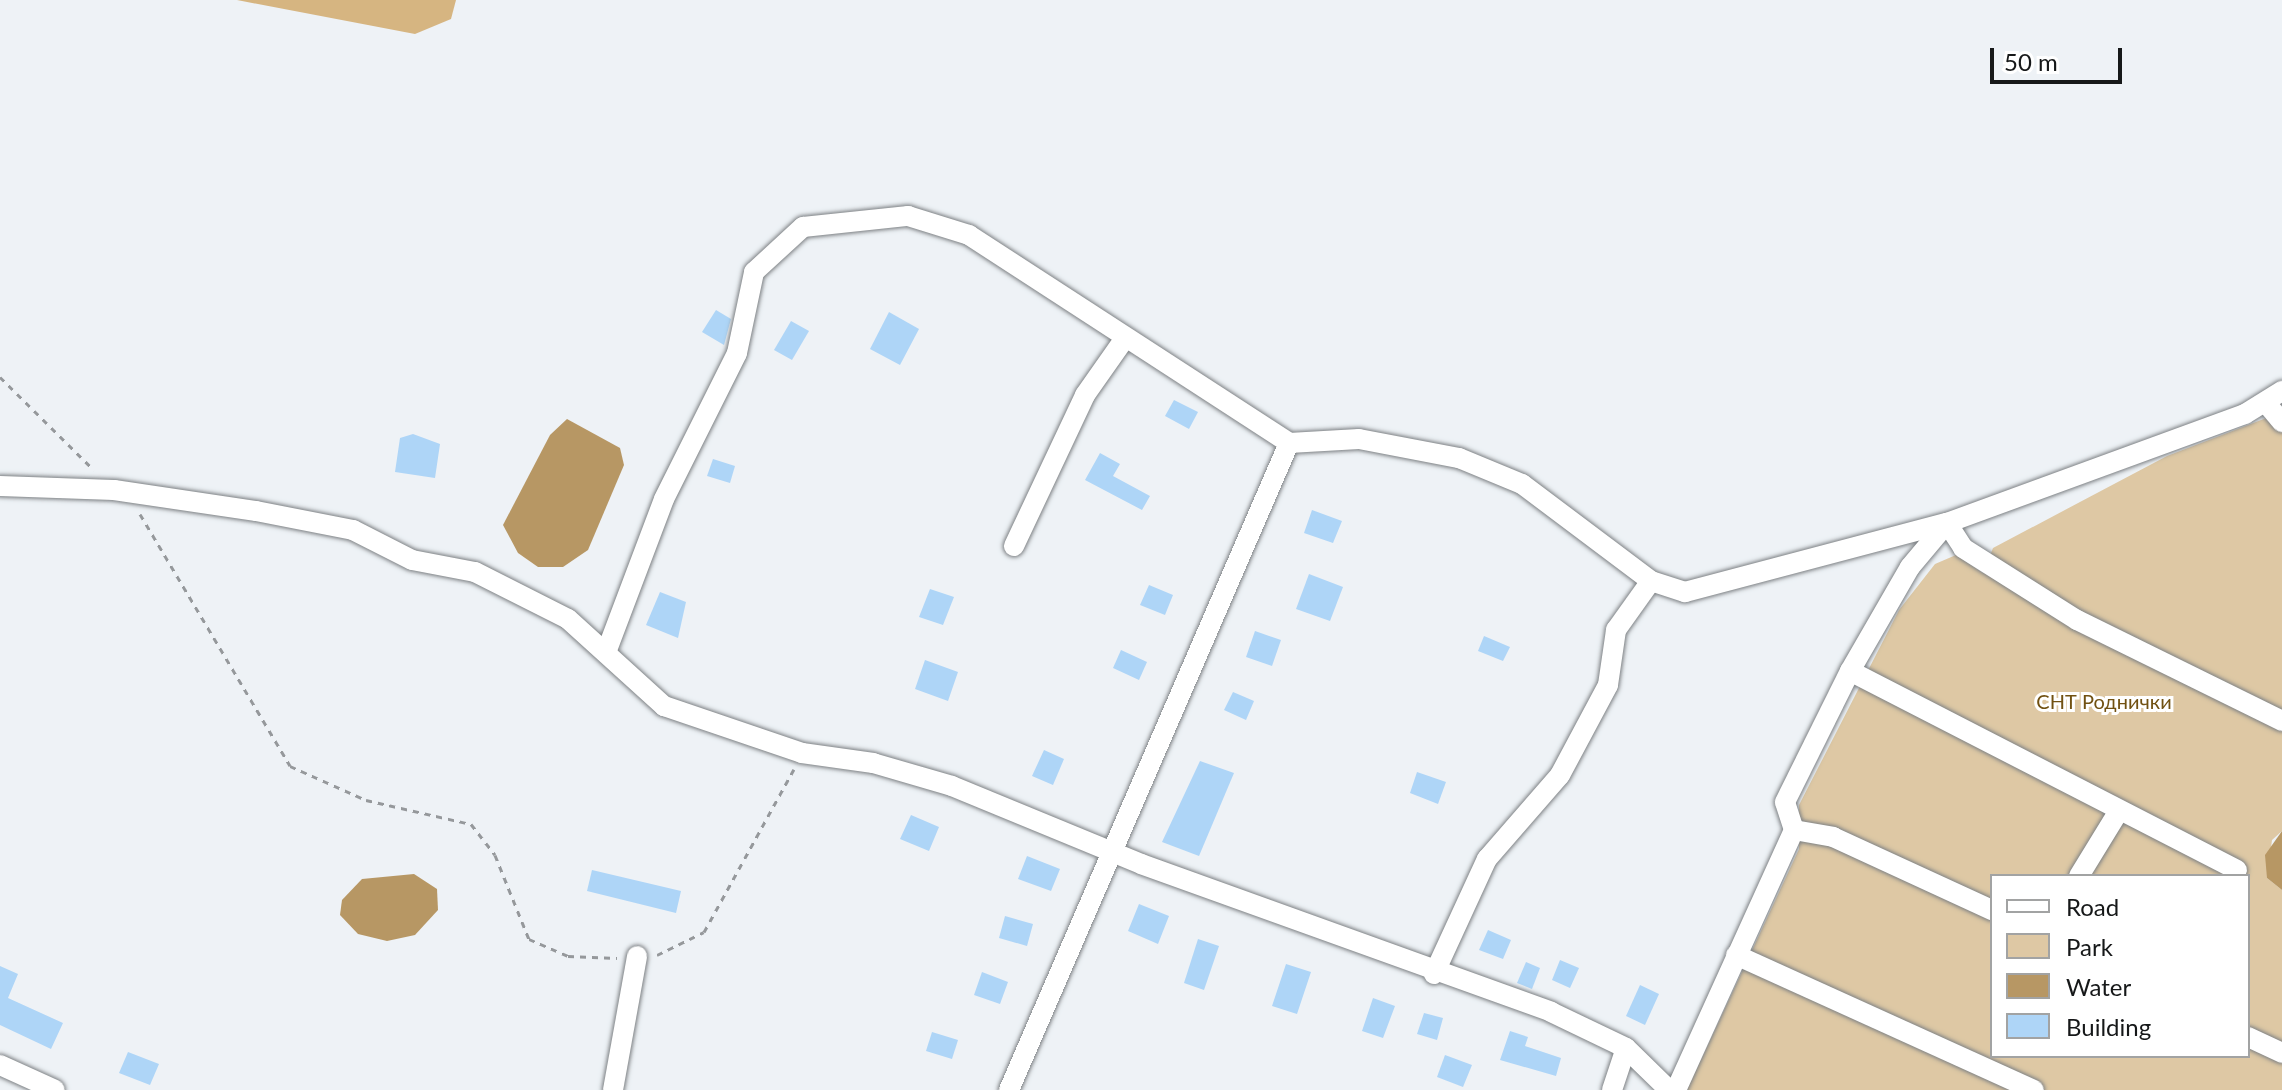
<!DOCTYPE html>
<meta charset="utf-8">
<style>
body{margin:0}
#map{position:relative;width:2282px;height:1090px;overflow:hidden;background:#eef2f6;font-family:Lato,sans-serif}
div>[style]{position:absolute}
.green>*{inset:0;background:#dec8a4}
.forest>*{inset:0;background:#d6b581}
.water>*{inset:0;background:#b79764}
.building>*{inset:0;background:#aed5f7}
.path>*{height:3px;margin-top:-1.5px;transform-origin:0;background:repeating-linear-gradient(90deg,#95989b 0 6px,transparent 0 12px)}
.roads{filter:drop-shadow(0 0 2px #7d8184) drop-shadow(0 0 2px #7d8184)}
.minor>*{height:20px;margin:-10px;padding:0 10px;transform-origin:10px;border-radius:10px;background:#fff}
span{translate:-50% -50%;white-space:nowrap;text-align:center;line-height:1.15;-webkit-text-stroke:6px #fff;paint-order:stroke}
.park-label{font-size:20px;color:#715112}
.legend{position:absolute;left:1990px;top:874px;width:260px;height:184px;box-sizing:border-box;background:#fff;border:2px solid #a2a3a3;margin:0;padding:10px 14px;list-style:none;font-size:24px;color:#161819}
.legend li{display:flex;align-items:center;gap:16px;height:40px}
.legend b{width:40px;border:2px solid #a2a3a3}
.scale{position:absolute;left:1990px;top:48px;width:132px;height:36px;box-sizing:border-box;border:4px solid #161819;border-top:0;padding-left:10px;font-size:24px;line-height:28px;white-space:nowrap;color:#161819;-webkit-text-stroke:6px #fff;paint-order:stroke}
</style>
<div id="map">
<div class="green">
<i style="clip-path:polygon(evenodd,2282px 412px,2282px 831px,2272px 840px,2267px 878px,2282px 890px,2282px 1090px,1687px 1090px,1799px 849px,1799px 805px,1899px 610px,1935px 564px,1956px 555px,1983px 573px,1993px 548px,2167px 456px,2282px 412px,1992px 876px,2248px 876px,2248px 1056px,1992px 1056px,1992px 876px)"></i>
</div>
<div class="forest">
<i style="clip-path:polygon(237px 0,456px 0,451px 19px,415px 34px)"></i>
</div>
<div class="water">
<i style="clip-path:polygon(567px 419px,620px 448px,624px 465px,588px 550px,563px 567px,538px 567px,518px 553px,503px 525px,550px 435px)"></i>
<i style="clip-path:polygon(2282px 831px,2282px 890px,2267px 878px,2265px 855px)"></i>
<i style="clip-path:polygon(414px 874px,437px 889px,438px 910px,415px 935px,387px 941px,358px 934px,340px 915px,342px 900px,362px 879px)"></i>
</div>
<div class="building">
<i style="clip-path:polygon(716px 310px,731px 319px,724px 345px,702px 332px)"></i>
<i style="clip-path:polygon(889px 312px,919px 329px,900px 365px,870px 349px)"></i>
<i style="clip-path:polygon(791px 321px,809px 331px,792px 360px,774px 350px)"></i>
<i style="clip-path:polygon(1174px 400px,1198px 412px,1189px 429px,1165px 416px)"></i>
<i style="clip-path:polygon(413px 434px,440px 444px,435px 478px,395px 472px,400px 438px)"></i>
<i style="clip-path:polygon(1100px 453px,1120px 464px,1113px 476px,1150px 496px,1142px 510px,1085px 480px)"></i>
<i style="clip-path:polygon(713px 459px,735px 466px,730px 483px,707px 476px)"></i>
<i style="clip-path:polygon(1312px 510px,1342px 521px,1333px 543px,1304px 533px)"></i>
<i style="clip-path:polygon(1309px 574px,1343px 587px,1330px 621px,1296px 609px)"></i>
<i style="clip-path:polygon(1149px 585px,1173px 595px,1165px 615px,1140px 605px)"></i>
<i style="clip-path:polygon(930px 589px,954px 597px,943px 625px,919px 617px)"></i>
<i style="clip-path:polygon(660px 592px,686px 602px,678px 638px,646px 625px)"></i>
<i style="clip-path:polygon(1255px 631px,1281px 640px,1272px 666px,1246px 657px)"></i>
<i style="clip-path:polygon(1484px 636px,1510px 647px,1503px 661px,1478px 651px)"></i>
<i style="clip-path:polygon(1121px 650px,1147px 662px,1139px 680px,1113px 668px)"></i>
<i style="clip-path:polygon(925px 660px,958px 672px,948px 701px,915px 689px)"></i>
<i style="clip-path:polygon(1233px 692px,1254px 701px,1246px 720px,1224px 710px)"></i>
<i style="clip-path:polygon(1044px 750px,1064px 759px,1053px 785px,1032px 776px)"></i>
<i style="clip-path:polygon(1200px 761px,1234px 773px,1199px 856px,1162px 842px)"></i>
<i style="clip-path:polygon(1417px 772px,1446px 782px,1438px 804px,1410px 793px)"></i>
<i style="clip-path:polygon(911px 815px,939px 827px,929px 851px,900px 839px)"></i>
<i style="clip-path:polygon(1027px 856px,1060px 869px,1051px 891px,1018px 879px)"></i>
<i style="clip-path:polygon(592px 870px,681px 891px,676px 913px,587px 891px)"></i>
<i style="clip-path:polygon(1139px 904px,1169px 916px,1158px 944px,1128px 931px)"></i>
<i style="clip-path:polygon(1005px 916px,1033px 924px,1027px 946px,999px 938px)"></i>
<i style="clip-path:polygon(1488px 930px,1511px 940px,1503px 959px,1479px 950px)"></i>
<i style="clip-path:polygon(1198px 939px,1219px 946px,1204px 990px,1184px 983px)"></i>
<i style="clip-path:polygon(1560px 960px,1579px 968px,1570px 988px,1552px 980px)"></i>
<i style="clip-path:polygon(1526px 962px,1540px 968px,1532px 989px,1517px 983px)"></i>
<i style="clip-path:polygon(1286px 964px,1311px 972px,1297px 1014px,1272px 1006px)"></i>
<i style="clip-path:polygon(0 966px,18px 974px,8px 998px,63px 1023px,51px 1049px,0 1025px)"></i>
<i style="clip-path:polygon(982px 972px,1008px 982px,1000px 1004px,974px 995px)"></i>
<i style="clip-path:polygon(1640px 985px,1659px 994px,1645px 1025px,1626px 1016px)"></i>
<i style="clip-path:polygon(1373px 998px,1395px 1006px,1383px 1038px,1362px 1031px)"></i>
<i style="clip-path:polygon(1424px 1013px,1443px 1018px,1437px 1040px,1417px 1034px)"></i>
<i style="clip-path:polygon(1510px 1031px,1528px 1037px,1525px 1046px,1561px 1058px,1556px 1076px,1500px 1060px)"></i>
<i style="clip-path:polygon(932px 1032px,958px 1040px,952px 1059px,926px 1051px)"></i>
<i style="clip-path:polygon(128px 1052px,159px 1064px,150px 1085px,119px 1073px)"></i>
<i style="clip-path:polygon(1445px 1055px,1472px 1065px,1463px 1087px,1437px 1077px)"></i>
</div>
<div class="path">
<i style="left:0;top:377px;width:132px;rotate:44.7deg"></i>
<i style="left:140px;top:514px;width:293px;rotate:59.2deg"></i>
<i style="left:290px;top:766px;width:83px;rotate:24.1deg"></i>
<i style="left:366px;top:800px;width:108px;rotate:12.9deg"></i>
<i style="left:471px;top:824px;width:39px;rotate:52deg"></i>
<i style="left:495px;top:855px;width:91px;rotate:68deg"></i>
<i style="left:529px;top:939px;width:43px;rotate:23.6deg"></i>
<i style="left:568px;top:956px;width:49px;rotate:2.3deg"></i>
<i style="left:657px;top:955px;width:52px;rotate:-26.1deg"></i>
<i style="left:704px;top:932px;width:186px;rotate:-61.1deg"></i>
</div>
<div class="roads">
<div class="minor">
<i style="left:2266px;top:403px;width:25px;rotate:50deg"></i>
<i style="left:1289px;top:443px;width:70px;rotate:-3.3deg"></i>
<i style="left:1359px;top:439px;width:102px;rotate:10.8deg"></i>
<i style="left:1459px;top:458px;width:68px;rotate:22.4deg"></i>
<i style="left:1522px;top:484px;width:161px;rotate:36.9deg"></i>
<i style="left:1651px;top:581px;width:36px;rotate:18deg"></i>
<i style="left:1685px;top:592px;width:271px;rotate:-14.8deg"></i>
<i style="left:1947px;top:523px;width:317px;rotate:-20.1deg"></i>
<i style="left:2245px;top:414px;width:44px;rotate:-31.9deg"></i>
<i style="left:0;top:486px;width:114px;rotate:2deg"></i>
<i style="left:114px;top:490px;width:144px;rotate:8.4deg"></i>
<i style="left:256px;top:511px;width:99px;rotate:11.1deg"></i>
<i style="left:353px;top:530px;width:66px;rotate:27deg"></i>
<i style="left:412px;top:560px;width:64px;rotate:10.8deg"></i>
<i style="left:475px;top:572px;width:104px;rotate:26.8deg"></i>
<i style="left:568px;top:619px;width:130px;rotate:42.2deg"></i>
<i style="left:664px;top:706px;width:146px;rotate:18.8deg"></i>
<i style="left:802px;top:753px;width:72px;rotate:8deg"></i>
<i style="left:873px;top:763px;width:82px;rotate:16.2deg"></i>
<i style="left:952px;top:786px;width:204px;rotate:22.4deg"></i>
<i style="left:1141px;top:864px;width:436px;rotate:19.8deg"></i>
<i style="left:1551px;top:1012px;width:83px;rotate:25.6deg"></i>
<i style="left:1626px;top:1048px;width:60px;rotate:44.3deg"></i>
<i style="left:1014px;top:546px;width:167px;rotate:-64.8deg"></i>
<i style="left:1085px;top:395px;width:70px;rotate:-54.9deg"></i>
<i style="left:607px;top:650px;width:161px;rotate:-69.3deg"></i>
<i style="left:664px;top:499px;width:163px;rotate:-63.4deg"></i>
<i style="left:737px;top:353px;width:83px;rotate:-78.1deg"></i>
<i style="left:754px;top:272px;width:67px;rotate:-42.6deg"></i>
<i style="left:803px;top:227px;width:106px;rotate:-6deg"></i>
<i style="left:908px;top:216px;width:64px;rotate:17.3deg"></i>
<i style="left:969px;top:235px;width:382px;rotate:33deg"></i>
<i style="left:1850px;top:671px;width:435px;rotate:27.2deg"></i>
<i style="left:1794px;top:830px;width:40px;rotate:10deg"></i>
<i style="left:1833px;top:837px;width:175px;rotate:24.7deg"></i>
<i style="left:2079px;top:876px;width:73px;rotate:-58.5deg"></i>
<i style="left:1736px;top:955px;width:327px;rotate:24.4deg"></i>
<i style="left:1434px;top:974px;width:127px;rotate:-65.3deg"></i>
<i style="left:1487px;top:859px;width:111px;rotate:-49deg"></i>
<i style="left:1560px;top:775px;width:102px;rotate:-61.9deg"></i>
<i style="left:1608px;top:685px;width:56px;rotate:-81.7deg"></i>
<i style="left:1616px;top:630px;width:60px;rotate:-54.5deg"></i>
<i style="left:2248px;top:1037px;width:38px;rotate:25deg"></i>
<i style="left:0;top:1065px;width:60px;rotate:24.4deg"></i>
<i style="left:613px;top:1090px;width:136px;rotate:-79.8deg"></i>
<i style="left:1009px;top:1090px;width:705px;rotate:-66.6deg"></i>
<i style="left:1612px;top:1090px;width:44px;rotate:-71.6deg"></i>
<i style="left:1676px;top:1090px;width:286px;rotate:-65.6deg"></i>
<i style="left:1794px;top:830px;width:29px;rotate:-108deg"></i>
<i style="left:1785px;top:802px;width:146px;rotate:-63.6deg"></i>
<i style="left:1850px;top:671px;width:120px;rotate:-60deg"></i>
<i style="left:1910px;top:567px;width:57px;rotate:-49.9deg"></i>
<i style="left:1947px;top:523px;width:30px;rotate:57deg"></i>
<i style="left:1963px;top:548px;width:135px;rotate:32.3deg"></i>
<i style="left:2077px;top:620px;width:229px;rotate:26.2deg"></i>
</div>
</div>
<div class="park-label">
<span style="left:2104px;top:701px">СНТ Роднички</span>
</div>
<ul class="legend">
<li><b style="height:10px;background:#fff"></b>Road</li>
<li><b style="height:22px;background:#dec8a4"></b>Park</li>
<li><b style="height:22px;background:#b79764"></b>Water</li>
<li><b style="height:22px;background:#aed5f7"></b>Building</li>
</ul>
<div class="scale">50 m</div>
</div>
